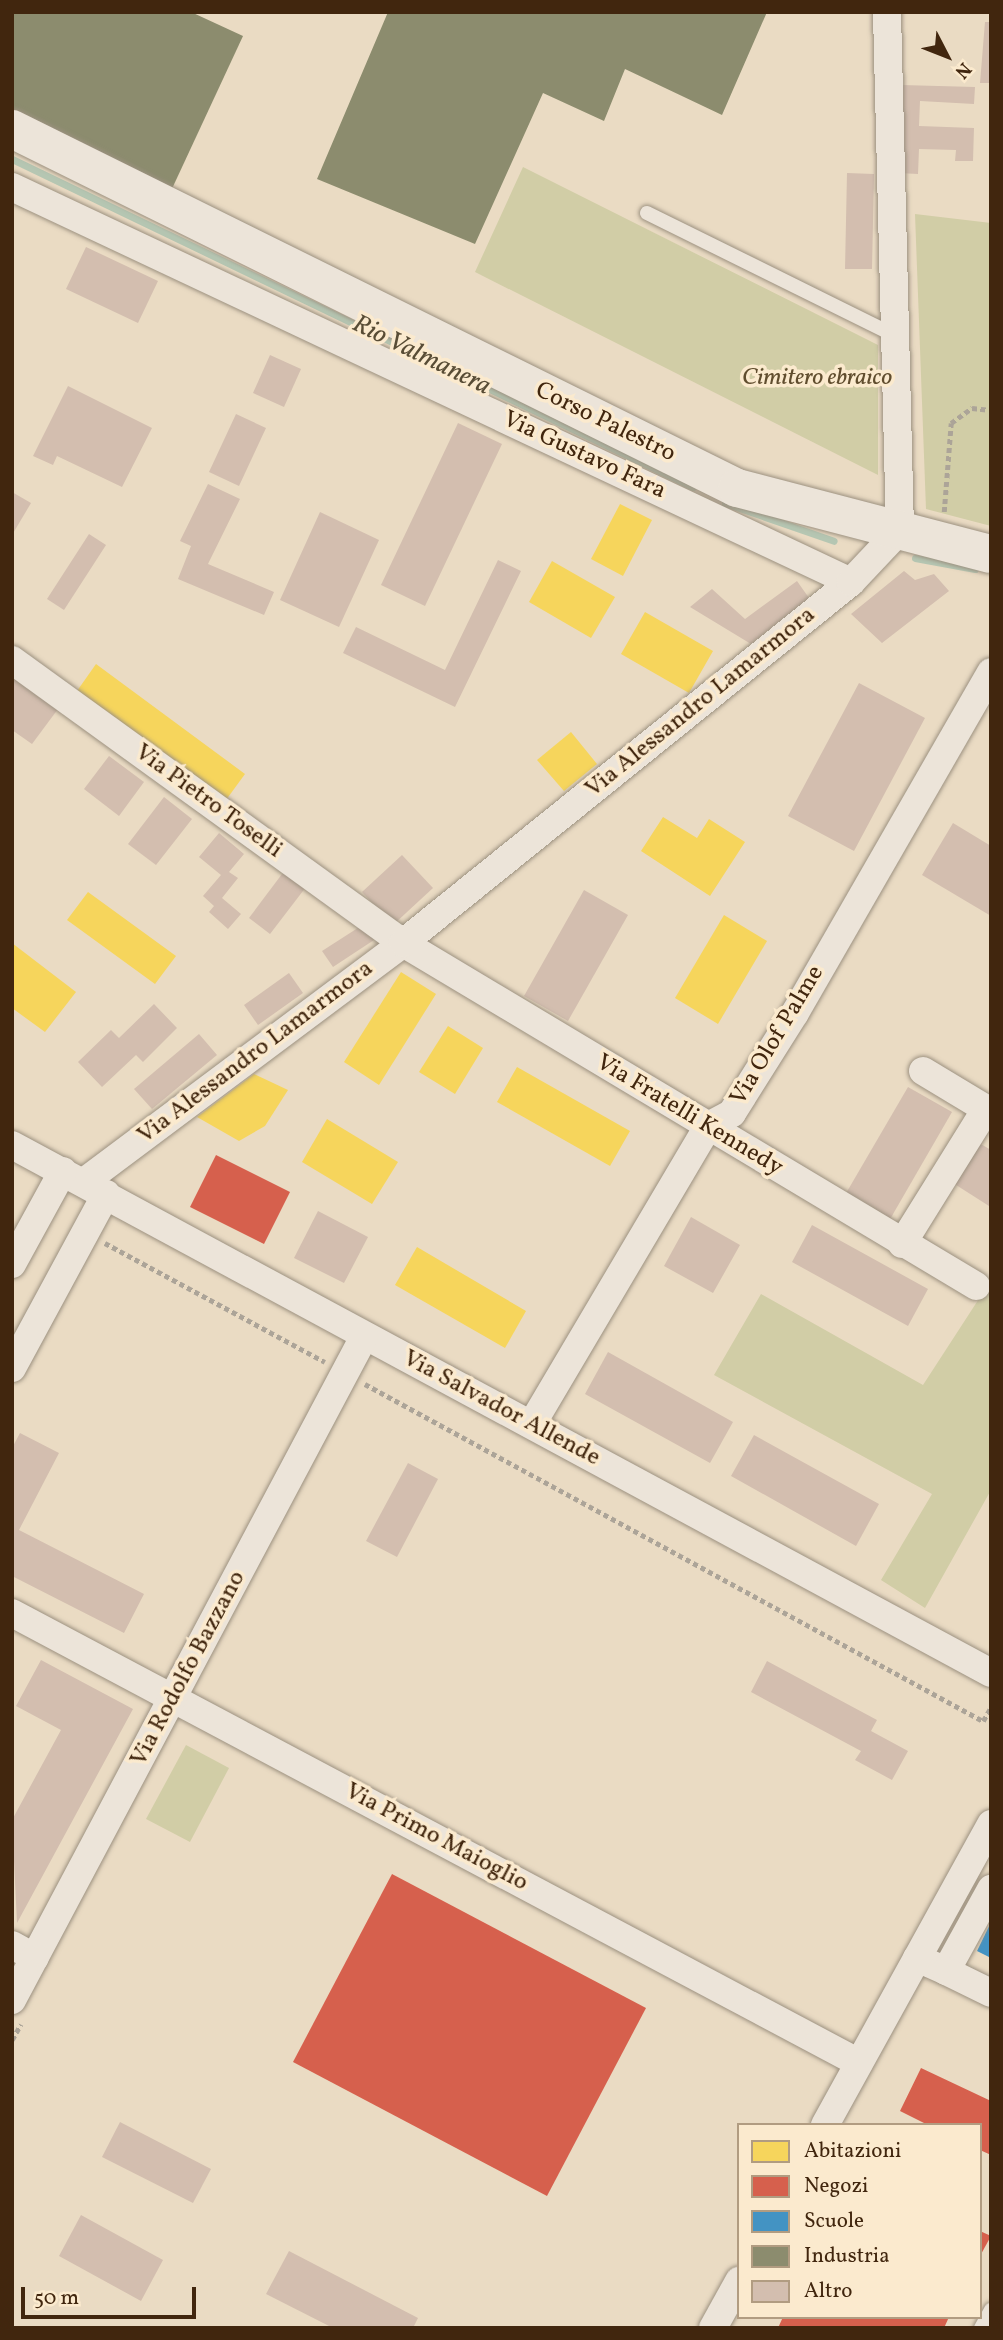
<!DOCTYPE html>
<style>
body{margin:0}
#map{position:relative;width:1003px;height:2340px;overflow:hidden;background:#eadbc3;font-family:Vollkorn,serif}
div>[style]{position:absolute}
.green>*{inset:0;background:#d1cda6}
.homes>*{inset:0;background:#f6d55c}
.shops>*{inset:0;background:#d6604d}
.schools>*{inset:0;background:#4393c3}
.industry>*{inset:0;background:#8c8c6e}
.stream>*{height:7px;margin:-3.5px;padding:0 3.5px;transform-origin:3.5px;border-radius:3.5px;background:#b5c6b2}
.building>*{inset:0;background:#d3beaf}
.path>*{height:4.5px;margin-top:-2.25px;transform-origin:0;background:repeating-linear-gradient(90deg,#aca498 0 5px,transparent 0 8.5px)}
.roads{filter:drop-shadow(0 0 2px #9c9180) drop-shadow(0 0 2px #9c9180)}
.lane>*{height:14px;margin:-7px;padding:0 7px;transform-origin:7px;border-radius:7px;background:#ece4d9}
.street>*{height:28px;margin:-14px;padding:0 14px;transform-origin:14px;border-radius:14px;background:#ece4d9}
.secondary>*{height:38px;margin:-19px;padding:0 19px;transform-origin:19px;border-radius:19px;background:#ece4d9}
span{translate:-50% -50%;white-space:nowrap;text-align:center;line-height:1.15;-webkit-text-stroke:7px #fbeace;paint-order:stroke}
.park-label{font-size:24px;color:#604d2e;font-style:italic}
.street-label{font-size:24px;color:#41260e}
.water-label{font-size:26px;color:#584c35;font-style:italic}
.frame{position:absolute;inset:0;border:14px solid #41260e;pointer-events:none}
.legend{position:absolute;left:737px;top:2123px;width:245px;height:196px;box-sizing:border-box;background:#fbeace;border:2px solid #b19c81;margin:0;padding:9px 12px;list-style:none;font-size:21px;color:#41260e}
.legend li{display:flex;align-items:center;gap:14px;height:35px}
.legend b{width:35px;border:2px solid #b19c81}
.north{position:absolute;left:912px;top:21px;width:70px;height:70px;-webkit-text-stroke:5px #fbeace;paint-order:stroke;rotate:132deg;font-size:19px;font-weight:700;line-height:28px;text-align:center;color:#41260e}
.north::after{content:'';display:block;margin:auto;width:24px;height:32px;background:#41260e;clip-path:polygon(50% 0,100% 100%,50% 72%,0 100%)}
.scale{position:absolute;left:21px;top:2287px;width:175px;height:32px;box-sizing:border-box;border:4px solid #41260e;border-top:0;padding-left:9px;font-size:21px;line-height:24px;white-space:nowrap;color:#41260e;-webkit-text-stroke:5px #fbeace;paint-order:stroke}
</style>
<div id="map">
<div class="green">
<i style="clip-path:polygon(523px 167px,878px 345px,878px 475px,475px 272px)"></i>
<i style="clip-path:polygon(915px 214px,991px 223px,991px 526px,926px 509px)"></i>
<i style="clip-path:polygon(984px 1291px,991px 1294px,991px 1490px,925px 1608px,881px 1580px,932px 1494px,714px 1375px,761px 1294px,923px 1385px)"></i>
<i style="clip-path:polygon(186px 1745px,229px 1768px,190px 1842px,146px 1819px)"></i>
</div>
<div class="homes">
<i style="clip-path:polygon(620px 504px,652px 520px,623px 576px,591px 559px)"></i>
<i style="clip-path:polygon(552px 561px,615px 597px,591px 638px,529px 602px)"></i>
<i style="clip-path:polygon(645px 612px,713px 651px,689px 693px,621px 654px)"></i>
<i style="clip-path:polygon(96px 664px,245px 774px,226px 800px,77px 691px)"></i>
<i style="clip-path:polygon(571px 732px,597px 764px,564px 791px,537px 760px)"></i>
<i style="clip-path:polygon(663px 817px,697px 838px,709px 819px,745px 842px,710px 896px,641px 851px)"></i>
<i style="clip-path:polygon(88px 892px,176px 956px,155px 984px,67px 920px)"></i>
<i style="clip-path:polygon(724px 915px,767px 941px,718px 1024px,675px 998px)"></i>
<i style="clip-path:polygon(12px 943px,76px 992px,45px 1032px,12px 1008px)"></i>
<i style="clip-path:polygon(401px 972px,436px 994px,379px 1085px,344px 1062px)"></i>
<i style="clip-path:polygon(448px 1026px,483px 1048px,455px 1094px,419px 1072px)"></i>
<i style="clip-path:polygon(517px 1067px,630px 1131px,610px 1166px,497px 1102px)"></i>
<i style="clip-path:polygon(254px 1074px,288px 1090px,265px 1126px,239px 1141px,197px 1117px)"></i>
<i style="clip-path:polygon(327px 1119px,398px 1162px,372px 1204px,302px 1162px)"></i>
<i style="clip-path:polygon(417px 1247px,526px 1311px,505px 1348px,395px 1285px)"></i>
</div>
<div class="shops">
<i style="clip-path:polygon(216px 1155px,290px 1192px,264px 1244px,190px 1207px)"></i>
<i style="clip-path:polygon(392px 1874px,646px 2008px,547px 2196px,293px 2062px)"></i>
<i style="clip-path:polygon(921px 2068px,991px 2101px,991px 2155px,980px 2150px,980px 2125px,928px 2125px,900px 2111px)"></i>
<i style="clip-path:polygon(980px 2231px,991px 2236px,980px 2256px)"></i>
<i style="clip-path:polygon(783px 2317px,949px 2317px,944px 2328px,778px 2328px)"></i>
</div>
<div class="schools">
<i style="clip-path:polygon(991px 1922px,991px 1958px,977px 1951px)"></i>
</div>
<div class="industry">
<i style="clip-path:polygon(12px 12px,191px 12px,243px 36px,170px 193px,12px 114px)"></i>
<i style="clip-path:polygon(388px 12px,767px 12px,722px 115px,625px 69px,604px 121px,543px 93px,475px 244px,317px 179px)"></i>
</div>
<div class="stream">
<i style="left:12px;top:159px;width:756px;rotate:25.72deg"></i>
<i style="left:725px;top:503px;width:115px;rotate:19.2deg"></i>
<i style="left:915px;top:558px;width:61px;rotate:10.4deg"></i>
</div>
<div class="building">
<i style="clip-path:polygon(985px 22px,991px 22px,991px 83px,980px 83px)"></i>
<i style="clip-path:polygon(902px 85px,975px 87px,974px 104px,920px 101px,919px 126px,974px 128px,973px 161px,955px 161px,956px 150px,919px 149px,918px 174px,898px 173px)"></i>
<i style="clip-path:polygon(847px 173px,874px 174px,872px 269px,845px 269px)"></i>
<i style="clip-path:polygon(86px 247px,158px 281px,138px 323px,66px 289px)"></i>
<i style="clip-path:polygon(270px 355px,301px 369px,284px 407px,253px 393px)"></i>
<i style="clip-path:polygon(68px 386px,152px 428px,122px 487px,57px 456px,53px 465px,33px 456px)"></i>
<i style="clip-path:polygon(236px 414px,266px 428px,239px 486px,209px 472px)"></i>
<i style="clip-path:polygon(458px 423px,502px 444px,425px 606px,381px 585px)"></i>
<i style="clip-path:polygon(208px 484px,240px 499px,208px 564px,274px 592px,264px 615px,178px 579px,191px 546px,180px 541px)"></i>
<i style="clip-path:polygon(12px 492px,31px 503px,12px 535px)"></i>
<i style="clip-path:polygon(320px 512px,379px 540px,339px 627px,280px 600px)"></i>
<i style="clip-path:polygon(89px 534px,106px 545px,64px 610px,47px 599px)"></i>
<i style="clip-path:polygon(498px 560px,521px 571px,455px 707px,343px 653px,356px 627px,445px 670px)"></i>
<i style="clip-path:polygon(904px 571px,915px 580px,934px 574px,949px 591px,882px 643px,851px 614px)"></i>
<i style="clip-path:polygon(797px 581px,809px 598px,751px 644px,690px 607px,712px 589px,745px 619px)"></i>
<i style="clip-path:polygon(12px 675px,58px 709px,32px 744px,12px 730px)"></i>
<i style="clip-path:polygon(859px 683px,925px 718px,854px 851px,788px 816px)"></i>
<i style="clip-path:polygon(109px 756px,144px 782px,119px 816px,84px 789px)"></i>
<i style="clip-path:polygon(164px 797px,192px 819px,156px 865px,128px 844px)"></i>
<i style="clip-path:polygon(953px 823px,991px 846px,991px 916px,922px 875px)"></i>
<i style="clip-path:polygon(219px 833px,244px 854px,229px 872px,238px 878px,222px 898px,241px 914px,228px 929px,209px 912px,214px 906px,203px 896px,221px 875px,199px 857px)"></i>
<i style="clip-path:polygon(402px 855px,433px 888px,393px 925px,362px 892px)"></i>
<i style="clip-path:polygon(285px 870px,306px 887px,270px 934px,249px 918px)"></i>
<i style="clip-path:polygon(584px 890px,628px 915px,568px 1021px,524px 996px)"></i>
<i style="clip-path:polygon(364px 924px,374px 940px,333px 967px,322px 951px)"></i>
<i style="clip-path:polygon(289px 973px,303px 993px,258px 1025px,244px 1005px)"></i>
<i style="clip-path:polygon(154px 1004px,177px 1028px,143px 1062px,136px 1055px,102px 1087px,78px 1062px,111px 1030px,119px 1038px)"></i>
<i style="clip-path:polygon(199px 1034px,217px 1055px,152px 1109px,134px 1089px)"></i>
<i style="clip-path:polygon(908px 1087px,952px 1112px,889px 1221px,845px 1195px)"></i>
<i style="clip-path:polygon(979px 1143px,991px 1150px,989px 1206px,953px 1183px)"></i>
<i style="clip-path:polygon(318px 1211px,368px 1237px,344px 1283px,294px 1258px)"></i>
<i style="clip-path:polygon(691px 1217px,740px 1245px,713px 1293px,664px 1266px)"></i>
<i style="clip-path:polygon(812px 1225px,928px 1289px,908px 1326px,792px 1262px)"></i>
<i style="clip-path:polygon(608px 1352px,733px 1422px,710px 1463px,585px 1394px)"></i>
<i style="clip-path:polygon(20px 1433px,59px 1453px,19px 1530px,144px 1594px,124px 1633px,12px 1576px,12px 1448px)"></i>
<i style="clip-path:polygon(754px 1435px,879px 1504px,856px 1546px,731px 1476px)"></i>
<i style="clip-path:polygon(408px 1463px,438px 1479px,397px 1557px,366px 1541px)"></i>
<i style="clip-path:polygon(41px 1660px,133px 1709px,17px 1923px,12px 1820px,61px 1730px,16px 1706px)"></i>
<i style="clip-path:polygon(767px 1661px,877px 1720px,871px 1731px,908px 1751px,892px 1780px,855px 1760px,861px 1751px,751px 1692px)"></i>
<i style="clip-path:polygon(120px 2122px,211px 2169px,193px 2203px,102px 2157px)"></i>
<i style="clip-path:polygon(81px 2215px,163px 2260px,141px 2301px,59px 2256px)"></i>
<i style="clip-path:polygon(289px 2251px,418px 2318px,413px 2328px,333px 2328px,266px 2294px)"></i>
</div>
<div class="path">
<i style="left:944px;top:512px;width:89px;rotate:-85.5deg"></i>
<i style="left:951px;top:423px;width:26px;rotate:-36deg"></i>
<i style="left:972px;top:408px;width:19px;rotate:6deg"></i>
<i style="left:105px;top:1243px;width:250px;rotate:28.4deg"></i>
<i style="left:365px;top:1384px;width:704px;rotate:28.6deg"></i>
<i style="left:983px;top:1721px;width:16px;rotate:-60deg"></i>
<i style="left:12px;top:2040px;width:18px;rotate:-61deg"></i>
</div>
<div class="roads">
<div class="lane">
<i style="left:647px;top:213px;width:273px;rotate:26.3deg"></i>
<i style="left:981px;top:2328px;width:21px;rotate:-61deg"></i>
</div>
<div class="street">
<i style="left:12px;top:187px;width:927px;rotate:25.21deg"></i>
<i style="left:12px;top:660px;width:483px;rotate:35.9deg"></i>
<i style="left:403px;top:943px;width:668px;rotate:30.9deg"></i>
<i style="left:923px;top:1071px;width:79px;rotate:31.1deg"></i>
<i style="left:12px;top:1145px;width:1112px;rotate:28.34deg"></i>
<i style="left:84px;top:1182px;width:399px;rotate:-36.8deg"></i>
<i style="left:403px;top:943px;width:575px;rotate:-38.86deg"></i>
<i style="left:851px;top:582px;width:71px;rotate:-46.7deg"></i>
<i style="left:900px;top:530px;width:518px;rotate:-91.44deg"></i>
<i style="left:902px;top:1244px;width:159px;rotate:-58.1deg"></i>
<i style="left:12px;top:1264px;width:106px;rotate:-61.3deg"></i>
<i style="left:12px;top:1368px;width:198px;rotate:-61.6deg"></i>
<i style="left:532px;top:1424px;width:346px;rotate:-59.4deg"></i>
<i style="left:708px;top:1126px;width:27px;rotate:-28deg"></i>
<i style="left:732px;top:1113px;width:118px;rotate:-57.8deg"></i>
<i style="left:795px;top:1013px;width:393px;rotate:-60.1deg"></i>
<i style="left:12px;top:1613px;width:959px;rotate:27.98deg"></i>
<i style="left:12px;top:1945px;width:26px;rotate:29deg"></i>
<i style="left:917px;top:1958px;width:32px;rotate:24deg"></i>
<i style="left:946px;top:1971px;width:94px;rotate:-61.2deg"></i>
<i style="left:946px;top:1971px;width:50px;rotate:26.1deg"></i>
<i style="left:12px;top:2000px;width:751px;rotate:-62.04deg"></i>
<i style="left:825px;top:2125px;width:344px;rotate:-61.1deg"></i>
<i style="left:713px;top:2328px;width:54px;rotate:-61deg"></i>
</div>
<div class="secondary">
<i style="left:12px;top:129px;width:809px;rotate:26.34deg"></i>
<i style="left:737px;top:488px;width:262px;rotate:14.6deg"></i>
</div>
</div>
<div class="park-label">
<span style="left:817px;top:379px">Cimitero ebraico</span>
</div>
<div class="street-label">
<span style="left:605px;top:423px;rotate:26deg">Corso Palestro</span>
<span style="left:584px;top:456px;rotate:25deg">Via Gustavo Fara</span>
<span style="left:701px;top:703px;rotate:-39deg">Via Alessandro Lamarmora</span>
<span style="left:208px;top:802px;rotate:36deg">Via Pietro Toselli</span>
<span style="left:778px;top:1036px;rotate:-59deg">Via Olof Palme</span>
<span style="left:256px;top:1053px;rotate:-37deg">Via Alessandro Lamarmora</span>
<span style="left:689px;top:1116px;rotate:31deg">Via Fratelli Kennedy</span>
<span style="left:501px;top:1409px;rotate:28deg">Via Salvador Allende</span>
<span style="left:189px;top:1669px;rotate:-62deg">Via Rodolfo Bazzano</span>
<span style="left:436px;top:1838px;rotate:28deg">Via Primo Maioglio</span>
</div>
<div class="water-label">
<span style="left:421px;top:356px;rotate:26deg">Rio Valmanera</span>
</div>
<div class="frame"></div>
<ul class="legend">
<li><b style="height:19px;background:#f6d55c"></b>Abitazioni</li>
<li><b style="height:19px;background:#d6604d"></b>Negozi</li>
<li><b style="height:19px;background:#4393c3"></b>Scuole</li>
<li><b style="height:19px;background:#8c8c6e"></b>Industria</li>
<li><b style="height:19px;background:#d3beaf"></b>Altro</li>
</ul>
<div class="north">N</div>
<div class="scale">50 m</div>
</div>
